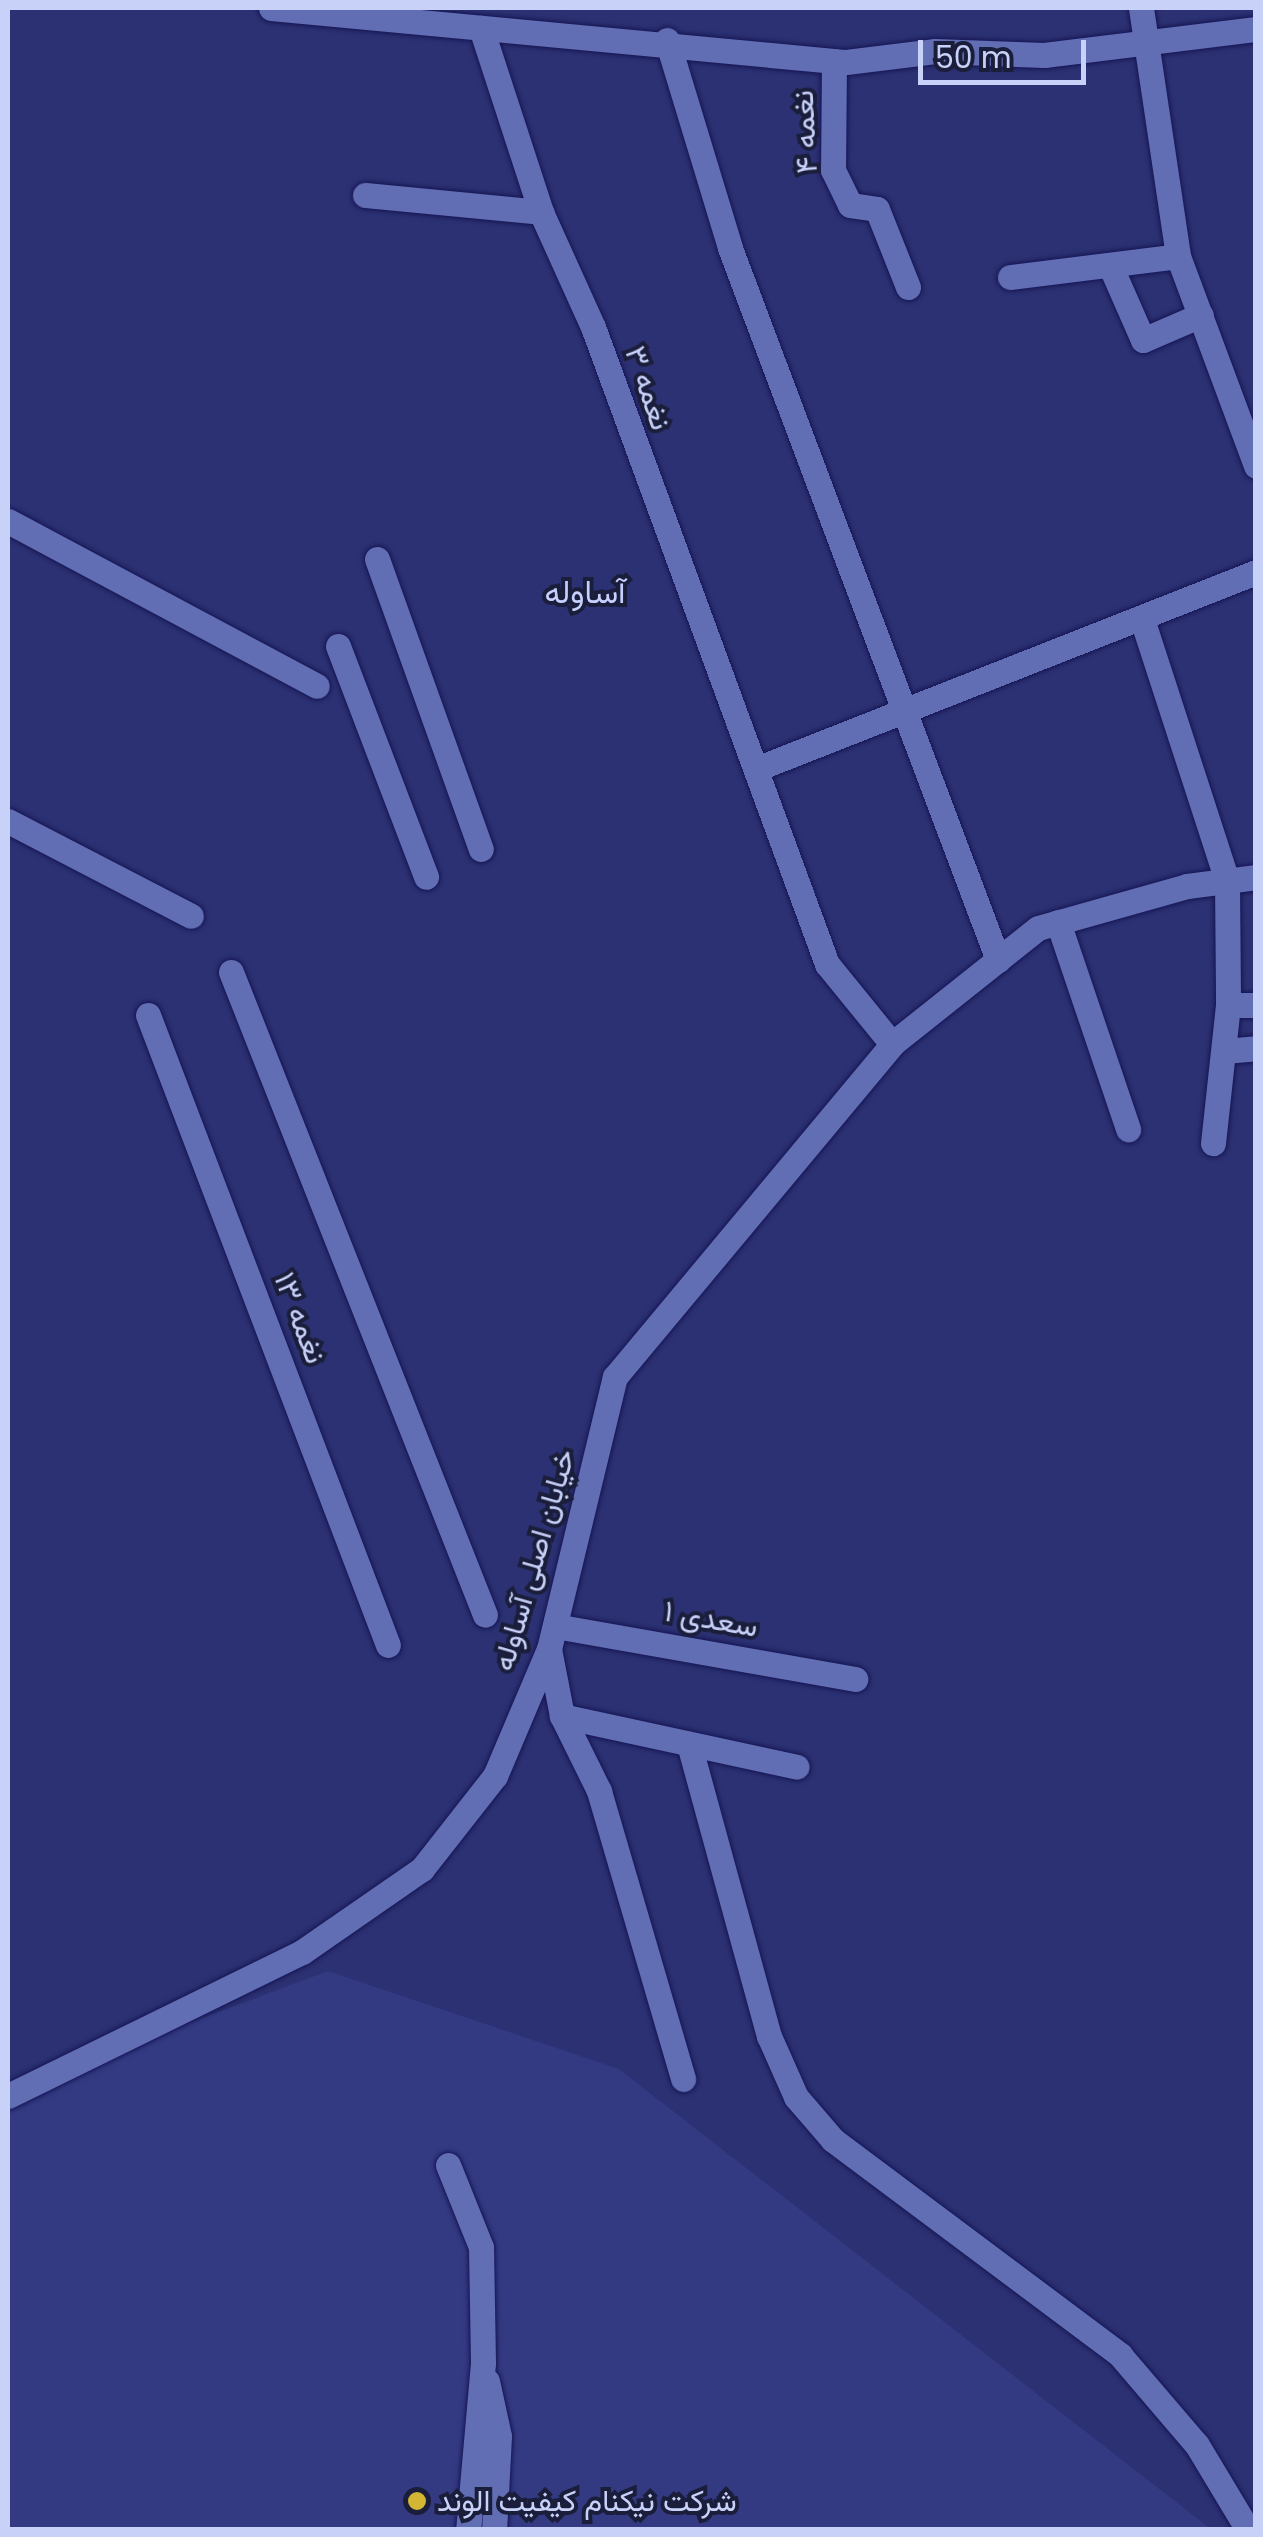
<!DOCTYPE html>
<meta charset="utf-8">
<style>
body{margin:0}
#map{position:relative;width:1263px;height:2537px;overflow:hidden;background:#2b3172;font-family:Poppins,Vazirmatn,sans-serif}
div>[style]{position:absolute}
.built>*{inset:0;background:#333a82}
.roads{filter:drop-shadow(0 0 2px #161554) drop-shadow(0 0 2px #161554)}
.minor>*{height:25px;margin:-12.5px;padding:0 12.5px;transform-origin:12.5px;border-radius:12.5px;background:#626eb4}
.dots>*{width:28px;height:28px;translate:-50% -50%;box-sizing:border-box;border:5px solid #1a1e3b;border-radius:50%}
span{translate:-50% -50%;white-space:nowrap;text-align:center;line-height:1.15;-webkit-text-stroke:8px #1a1e3b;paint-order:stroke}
.street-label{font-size:30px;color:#c8d1f8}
.poi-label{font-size:30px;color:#c8d1f8}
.left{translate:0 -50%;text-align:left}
.neighbourhood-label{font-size:32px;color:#c6d0ff}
.frame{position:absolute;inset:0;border:10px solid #c8d1f8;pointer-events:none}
.scale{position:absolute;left:918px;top:40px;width:168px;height:45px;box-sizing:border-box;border:5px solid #c8d1f8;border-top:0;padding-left:12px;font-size:30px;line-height:35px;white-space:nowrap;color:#c8d1f8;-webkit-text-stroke:8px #1a1e3b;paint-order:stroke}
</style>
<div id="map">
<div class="built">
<i style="clip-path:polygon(328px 1971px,619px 2069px,1211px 2529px,8px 2530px,8px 2091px)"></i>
</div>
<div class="roads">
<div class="minor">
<i style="left:271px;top:8px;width:578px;rotate:5.37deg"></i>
<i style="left:846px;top:62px;width:90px;rotate:-7deg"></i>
<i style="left:935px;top:51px;width:109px;rotate:2.1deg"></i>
<i style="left:1044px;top:55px;width:214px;rotate:-7deg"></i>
<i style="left:1141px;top:8px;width:251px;rotate:81.5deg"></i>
<i style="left:1178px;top:256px;width:224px;rotate:69.6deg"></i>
<i style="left:481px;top:28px;width:194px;rotate:71.9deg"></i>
<i style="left:541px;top:212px;width:126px;rotate:65.7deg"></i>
<i style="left:593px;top:327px;width:679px;rotate:69.83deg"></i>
<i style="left:827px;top:964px;width:103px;rotate:50.9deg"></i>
<i style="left:892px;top:1044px;width:186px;rotate:-38.5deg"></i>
<i style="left:1038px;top:928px;width:155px;rotate:-15.7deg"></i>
<i style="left:1187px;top:886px;width:70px;rotate:-7.4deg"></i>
<i style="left:667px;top:40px;width:217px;rotate:73.1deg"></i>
<i style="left:730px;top:248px;width:761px;rotate:69.37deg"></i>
<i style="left:834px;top:61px;width:109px;rotate:90.5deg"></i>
<i style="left:833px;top:170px;width:39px;rotate:64deg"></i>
<i style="left:850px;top:205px;width:27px;rotate:8deg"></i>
<i style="left:877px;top:209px;width:84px;rotate:68.3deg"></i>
<i style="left:365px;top:195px;width:177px;rotate:5.5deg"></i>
<i style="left:1110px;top:265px;width:82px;rotate:66.3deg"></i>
<i style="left:1143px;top:340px;width:63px;rotate:-23.3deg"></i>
<i style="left:1010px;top:277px;width:169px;rotate:-7.1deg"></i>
<i style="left:8px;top:521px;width:350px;rotate:28.1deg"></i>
<i style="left:377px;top:559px;width:308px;rotate:70.3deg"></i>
<i style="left:1142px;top:619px;width:275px;rotate:72deg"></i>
<i style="left:1227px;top:881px;width:124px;rotate:89.5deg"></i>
<i style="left:1228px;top:1005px;width:139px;rotate:96.2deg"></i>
<i style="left:338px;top:646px;width:247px;rotate:69.1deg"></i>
<i style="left:756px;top:769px;width:537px;rotate:-21.5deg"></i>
<i style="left:8px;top:821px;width:206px;rotate:27.4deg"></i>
<i style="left:1058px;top:922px;width:219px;rotate:71.3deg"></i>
<i style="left:231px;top:972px;width:691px;rotate:68.44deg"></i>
<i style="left:1228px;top:1005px;width:28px"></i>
<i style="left:148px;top:1015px;width:674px;rotate:69.15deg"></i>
<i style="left:1224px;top:1051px;width:32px;rotate:-5deg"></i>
<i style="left:555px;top:1626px;width:305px;rotate:10deg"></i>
<i style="left:549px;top:1649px;width:68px;rotate:79deg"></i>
<i style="left:562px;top:1716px;width:84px;rotate:63.7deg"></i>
<i style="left:599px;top:1791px;width:300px;rotate:73.7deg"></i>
<i style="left:562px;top:1716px;width:240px;rotate:12.2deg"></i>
<i style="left:689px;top:1744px;width:303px;rotate:74.7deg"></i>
<i style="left:769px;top:2036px;width:67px;rotate:66.1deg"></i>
<i style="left:796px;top:2097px;width:57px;rotate:49.3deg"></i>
<i style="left:833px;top:2140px;width:359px;rotate:36.8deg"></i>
<i style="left:1120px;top:2355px;width:118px;rotate:49.5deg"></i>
<i style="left:1197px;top:2445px;width:99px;rotate:59deg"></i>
<i style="left:8px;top:2096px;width:327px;rotate:-26.1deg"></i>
<i style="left:302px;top:1952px;width:146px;rotate:-34.7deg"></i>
<i style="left:422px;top:1869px;width:118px;rotate:-51.9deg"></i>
<i style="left:495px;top:1776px;width:138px;rotate:-67deg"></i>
<i style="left:549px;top:1649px;width:280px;rotate:-76.4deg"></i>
<i style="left:615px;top:1377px;width:433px;rotate:-50.2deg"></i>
<i style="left:448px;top:2165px;width:88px;rotate:68.1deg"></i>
<i style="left:481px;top:2247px;width:116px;rotate:89deg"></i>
<i style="left:483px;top:2363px;width:168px;rotate:95.1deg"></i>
<i style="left:487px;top:2381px;width:56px;rotate:77.7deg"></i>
<i style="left:499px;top:2436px;width:94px;rotate:93deg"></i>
</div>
</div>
<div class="dots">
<i style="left:417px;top:2501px;background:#d4b635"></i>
</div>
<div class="street-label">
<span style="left:805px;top:132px;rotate:-93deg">نغمه ۴</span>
<span style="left:648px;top:388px;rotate:71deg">نغمه ۳</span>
<span style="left:300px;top:1318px;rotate:69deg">نغمه ۱۳</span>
<span style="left:534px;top:1560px;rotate:-74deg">خیابان اصلی آساوله</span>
<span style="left:711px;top:1619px;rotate:10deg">سعدی ۱</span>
</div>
<div class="poi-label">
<span class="left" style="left:437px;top:2501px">شرکت نیکنام کیفیت الوند</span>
</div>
<div class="neighbourhood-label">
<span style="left:585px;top:592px">آساوله</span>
</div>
<div class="frame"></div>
<div class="scale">50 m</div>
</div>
